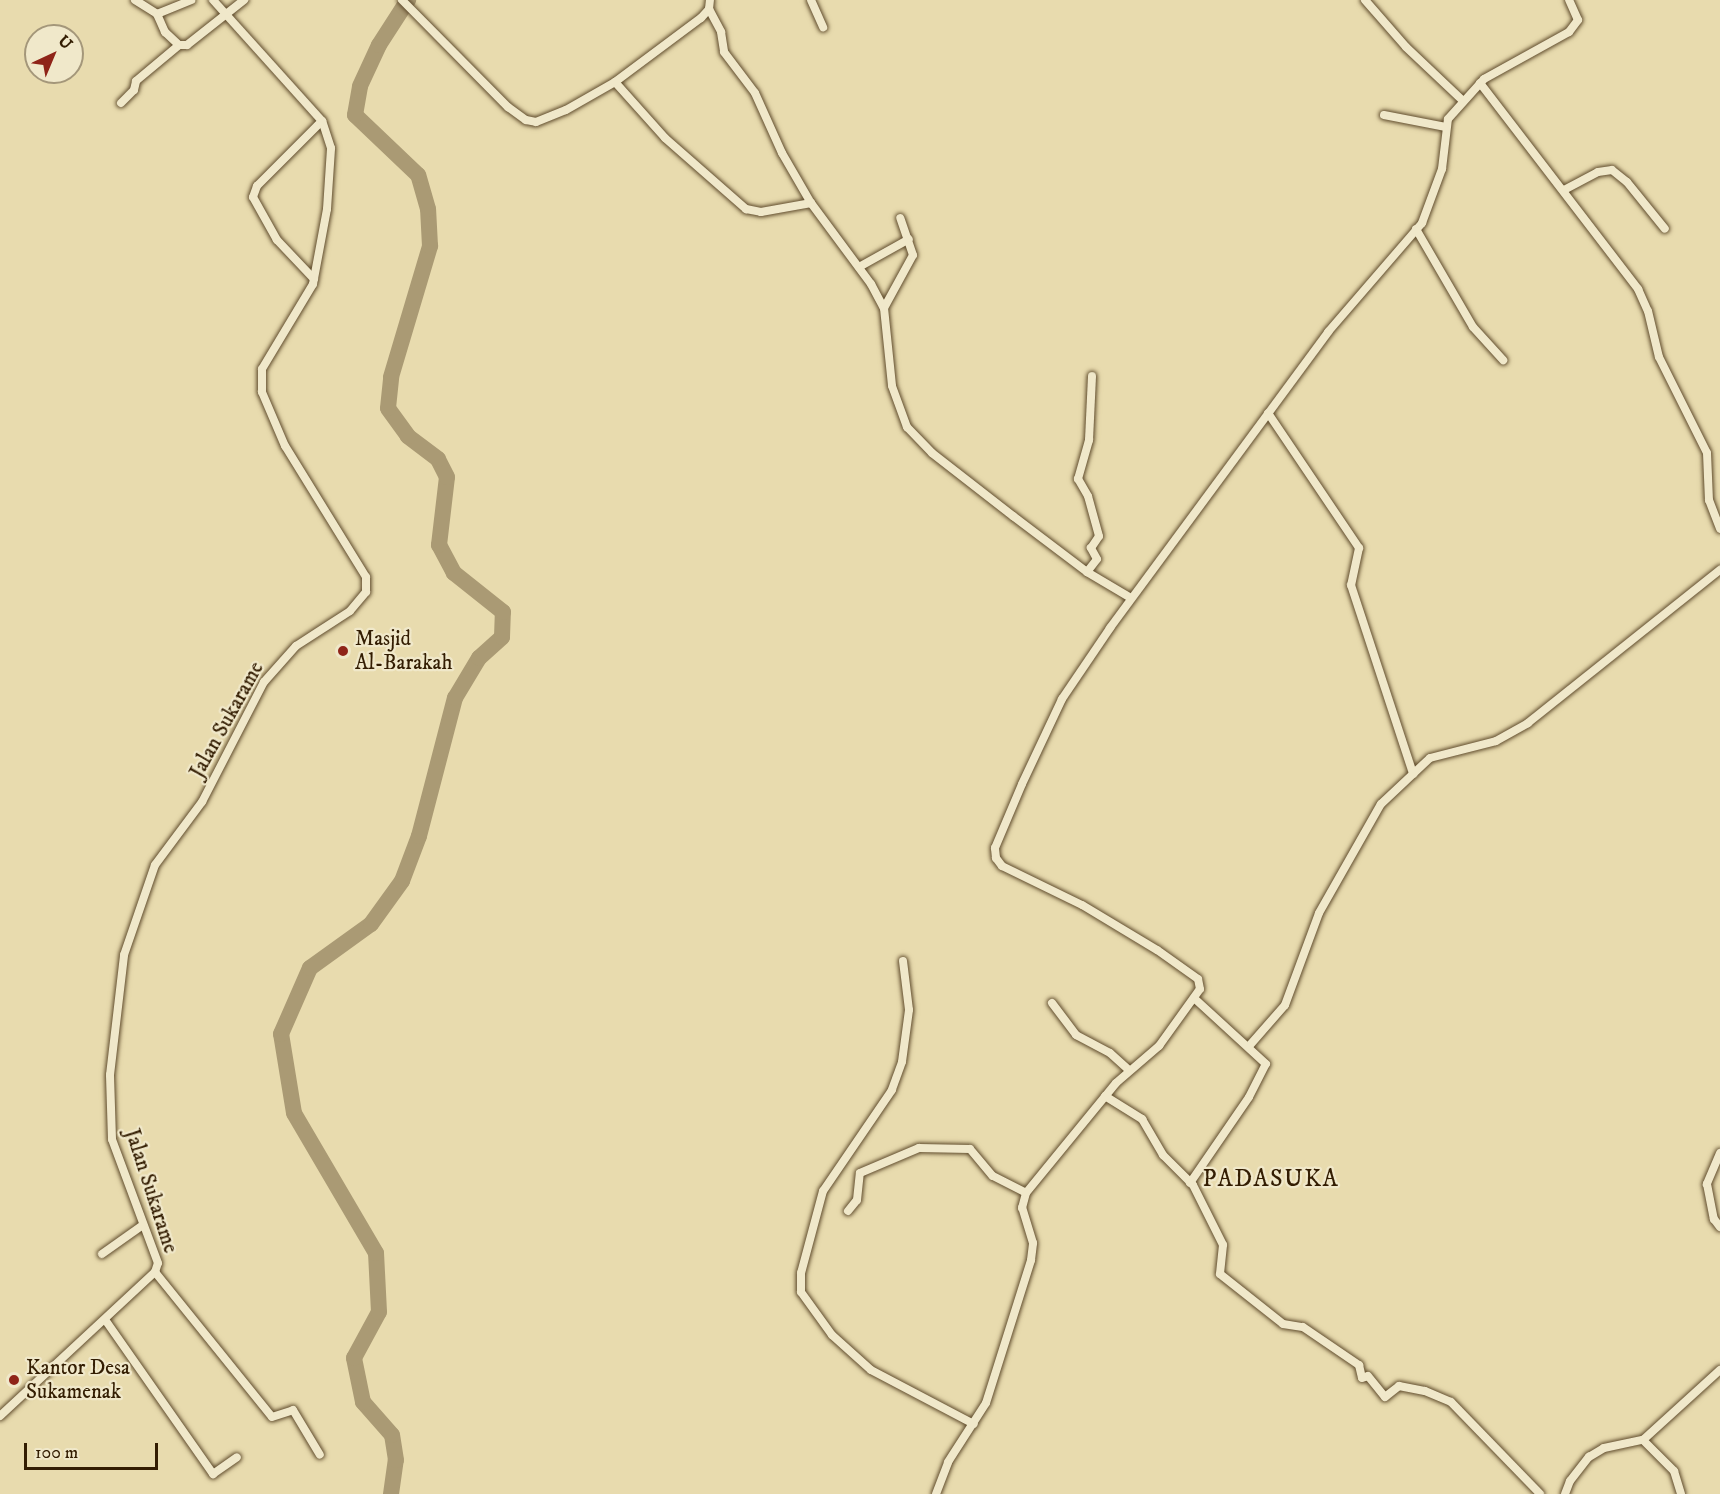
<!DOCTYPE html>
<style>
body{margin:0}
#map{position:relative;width:1720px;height:1494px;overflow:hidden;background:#e8dbae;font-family:"IM FELL DW Pica",serif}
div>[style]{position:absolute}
.river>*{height:16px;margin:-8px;padding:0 8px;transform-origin:8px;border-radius:8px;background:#aa9a74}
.roads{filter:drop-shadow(0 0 2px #604c2d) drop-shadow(0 0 2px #604c2d)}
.street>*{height:8px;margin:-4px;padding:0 4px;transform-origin:4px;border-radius:4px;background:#f0e8ca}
.dots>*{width:16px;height:16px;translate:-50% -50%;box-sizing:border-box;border:3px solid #f0e8ca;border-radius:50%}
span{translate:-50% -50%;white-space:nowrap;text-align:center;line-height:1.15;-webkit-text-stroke:4.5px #f0e8ca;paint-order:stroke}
.poi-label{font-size:21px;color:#331d02}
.left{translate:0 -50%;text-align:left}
.street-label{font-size:21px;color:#331d02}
.quarter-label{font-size:24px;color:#331d02;letter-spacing:1.5px}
.north{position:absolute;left:24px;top:24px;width:60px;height:60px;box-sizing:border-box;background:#f0e8ca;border:2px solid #a4977a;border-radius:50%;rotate:44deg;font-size:16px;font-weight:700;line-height:24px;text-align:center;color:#331d02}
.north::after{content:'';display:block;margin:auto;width:21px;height:27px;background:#8f2418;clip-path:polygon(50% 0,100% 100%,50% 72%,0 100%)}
.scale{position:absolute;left:24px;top:1443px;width:134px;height:27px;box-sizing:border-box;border:3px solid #331d02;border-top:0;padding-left:8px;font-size:18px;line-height:21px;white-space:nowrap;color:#331d02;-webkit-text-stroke:4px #f0e8ca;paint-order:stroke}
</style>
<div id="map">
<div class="river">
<i style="left:391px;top:1494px;width:34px;rotate:-82deg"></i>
<i style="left:396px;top:1460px;width:25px;rotate:-99deg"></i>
<i style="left:392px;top:1435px;width:44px;rotate:-131.3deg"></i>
<i style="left:363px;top:1402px;width:45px;rotate:-101.6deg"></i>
<i style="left:354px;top:1358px;width:52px;rotate:-61.5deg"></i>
<i style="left:379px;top:1312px;width:59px;rotate:-92.9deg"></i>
<i style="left:376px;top:1253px;width:162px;rotate:-120.4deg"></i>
<i style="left:294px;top:1113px;width:80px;rotate:-99.3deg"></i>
<i style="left:281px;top:1034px;width:72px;rotate:-66.3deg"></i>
<i style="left:310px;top:968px;width:75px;rotate:-35.8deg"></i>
<i style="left:371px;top:924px;width:53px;rotate:-54.2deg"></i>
<i style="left:402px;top:881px;width:48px;rotate:-69.3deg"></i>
<i style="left:419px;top:836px;width:143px;rotate:-75.4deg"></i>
<i style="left:455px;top:698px;width:47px;rotate:-59deg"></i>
<i style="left:479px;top:658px;width:31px;rotate:-42deg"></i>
<i style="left:502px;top:637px;width:25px;rotate:-88deg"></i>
<i style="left:503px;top:612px;width:63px;rotate:-141.5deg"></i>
<i style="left:454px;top:573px;width:32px;rotate:-118deg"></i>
<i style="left:439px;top:545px;width:68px;rotate:-83.3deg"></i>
<i style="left:447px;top:477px;width:20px;rotate:-117deg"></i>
<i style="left:438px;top:459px;width:38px;rotate:-143deg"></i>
<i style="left:408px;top:436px;width:34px;rotate:-126deg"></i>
<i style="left:388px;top:408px;width:31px;rotate:-84deg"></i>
<i style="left:391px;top:377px;width:137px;rotate:-73.4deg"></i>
<i style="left:430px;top:246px;width:37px;rotate:-93deg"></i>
<i style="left:428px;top:209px;width:35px;rotate:-106deg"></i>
<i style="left:418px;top:175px;width:87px;rotate:-136.4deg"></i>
<i style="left:355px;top:115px;width:29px;rotate:-80deg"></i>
<i style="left:360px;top:86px;width:45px;rotate:-65.1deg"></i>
<i style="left:379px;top:45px;width:54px;rotate:-57.2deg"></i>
</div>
<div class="roads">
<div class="street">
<i style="left:135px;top:0;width:26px;rotate:32deg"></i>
<i style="left:157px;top:14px;width:37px;rotate:-22deg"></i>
<i style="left:402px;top:0;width:151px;rotate:45.3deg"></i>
<i style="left:508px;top:107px;width:22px;rotate:36deg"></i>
<i style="left:526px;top:120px;width:10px;rotate:11deg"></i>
<i style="left:536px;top:122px;width:32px;rotate:-22deg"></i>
<i style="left:566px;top:110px;width:56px;rotate:-29.7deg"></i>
<i style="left:615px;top:82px;width:107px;rotate:-36.7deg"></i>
<i style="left:701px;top:18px;width:12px;rotate:-48deg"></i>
<i style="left:709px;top:9px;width:9px;rotate:-84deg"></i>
<i style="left:811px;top:0;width:30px;rotate:66deg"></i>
<i style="left:1365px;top:0;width:62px;rotate:48.9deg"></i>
<i style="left:1406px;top:47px;width:77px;rotate:43.4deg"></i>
<i style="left:709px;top:9px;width:26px;rotate:62deg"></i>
<i style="left:721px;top:32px;width:20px;rotate:81deg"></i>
<i style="left:724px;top:52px;width:51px;rotate:52.9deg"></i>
<i style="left:755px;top:93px;width:66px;rotate:65.8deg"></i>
<i style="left:782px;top:153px;width:58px;rotate:59.9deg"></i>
<i style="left:157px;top:14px;width:20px;rotate:66deg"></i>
<i style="left:165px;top:32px;width:19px;rotate:43deg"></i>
<i style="left:179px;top:45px;width:8px"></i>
<i style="left:187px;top:45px;width:73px;rotate:-38.3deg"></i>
<i style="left:615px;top:82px;width:75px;rotate:48.2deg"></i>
<i style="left:665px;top:138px;width:108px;rotate:41.2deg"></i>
<i style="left:746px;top:209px;width:15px;rotate:11deg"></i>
<i style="left:761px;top:212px;width:51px;rotate:-10.2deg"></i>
<i style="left:811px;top:203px;width:101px;rotate:53.5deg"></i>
<i style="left:871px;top:284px;width:27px;rotate:62deg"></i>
<i style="left:884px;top:308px;width:78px;rotate:84.1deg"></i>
<i style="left:892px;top:386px;width:44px;rotate:69.9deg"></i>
<i style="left:907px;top:427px;width:36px;rotate:46deg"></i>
<i style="left:932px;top:453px;width:103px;rotate:37.9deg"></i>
<i style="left:1013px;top:516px;width:93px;rotate:37.1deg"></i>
<i style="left:1087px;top:572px;width:51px;rotate:30.6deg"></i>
<i style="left:1480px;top:83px;width:260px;rotate:52.5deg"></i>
<i style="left:1638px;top:289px;width:24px;rotate:66deg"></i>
<i style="left:1648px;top:311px;width:47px;rotate:76.6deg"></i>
<i style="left:1659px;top:357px;width:107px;rotate:63.4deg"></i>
<i style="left:1707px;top:453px;width:47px;rotate:87.6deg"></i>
<i style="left:1709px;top:500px;width:31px;rotate:69deg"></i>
<i style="left:121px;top:103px;width:18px;rotate:-45deg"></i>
<i style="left:134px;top:90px;width:9px;rotate:-77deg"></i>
<i style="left:136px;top:81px;width:56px;rotate:-39.9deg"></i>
<i style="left:1384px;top:115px;width:63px;rotate:11deg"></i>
<i style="left:1564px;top:190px;width:38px;rotate:-28deg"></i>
<i style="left:1598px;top:172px;width:14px;rotate:-8deg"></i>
<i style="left:1612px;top:170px;width:19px;rotate:39deg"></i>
<i style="left:1627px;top:182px;width:60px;rotate:51deg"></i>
<i style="left:1416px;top:229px;width:113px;rotate:59.8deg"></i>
<i style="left:1473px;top:327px;width:45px;rotate:47.7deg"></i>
<i style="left:859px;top:267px;width:57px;rotate:-29.2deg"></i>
<i style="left:314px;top:279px;width:54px;rotate:-133.5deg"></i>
<i style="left:277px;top:240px;width:49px;rotate:-119.2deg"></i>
<i style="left:253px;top:197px;width:12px;rotate:-70deg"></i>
<i style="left:257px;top:186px;width:92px;rotate:-45deg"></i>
<i style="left:884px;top:308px;width:60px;rotate:-61.3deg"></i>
<i style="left:913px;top:255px;width:39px;rotate:-109deg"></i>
<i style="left:1268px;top:413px;width:163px;rotate:56deg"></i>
<i style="left:1359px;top:548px;width:38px;rotate:102deg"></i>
<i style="left:1351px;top:585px;width:199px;rotate:71.8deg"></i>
<i style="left:1087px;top:572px;width:16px;rotate:-52deg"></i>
<i style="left:1097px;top:559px;width:13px;rotate:-119deg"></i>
<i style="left:1091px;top:548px;width:14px;rotate:-56deg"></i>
<i style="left:1099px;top:536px;width:41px;rotate:-105.4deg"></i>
<i style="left:1088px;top:496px;width:20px;rotate:-120deg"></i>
<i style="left:1078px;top:479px;width:41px;rotate:-74.2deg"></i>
<i style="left:1089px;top:440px;width:64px;rotate:-87.3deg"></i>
<i style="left:903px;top:961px;width:49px;rotate:83deg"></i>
<i style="left:909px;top:1010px;width:52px;rotate:97.7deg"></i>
<i style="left:902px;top:1062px;width:30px;rotate:110deg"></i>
<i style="left:892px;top:1090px;width:122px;rotate:124.3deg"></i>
<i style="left:823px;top:1191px;width:85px;rotate:105deg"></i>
<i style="left:801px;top:1273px;width:19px;rotate:90deg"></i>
<i style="left:801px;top:1292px;width:53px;rotate:54.2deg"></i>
<i style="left:832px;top:1335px;width:52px;rotate:41.9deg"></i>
<i style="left:871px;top:1370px;width:116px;rotate:27.7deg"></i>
<i style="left:1052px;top:1003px;width:40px;rotate:53deg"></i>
<i style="left:1076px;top:1035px;width:38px;rotate:28deg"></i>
<i style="left:1110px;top:1053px;width:25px;rotate:42deg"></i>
<i style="left:1250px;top:1045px;width:53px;rotate:-48.8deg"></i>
<i style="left:1285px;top:1005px;width:98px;rotate:-69.7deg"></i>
<i style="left:1319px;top:913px;width:125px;rotate:-60.4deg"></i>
<i style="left:1381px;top:804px;width:67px;rotate:-43.2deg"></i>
<i style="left:1430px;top:758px;width:68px;rotate:-14.4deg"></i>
<i style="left:1496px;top:741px;width:37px;rotate:-29deg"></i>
<i style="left:1528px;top:723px;width:246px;rotate:-38.6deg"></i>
<i style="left:1105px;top:1096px;width:44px;rotate:31.9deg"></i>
<i style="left:1142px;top:1119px;width:42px;rotate:59.7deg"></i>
<i style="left:1163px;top:1155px;width:42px;rotate:45deg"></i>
<i style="left:1193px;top:1185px;width:67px;rotate:63.4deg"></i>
<i style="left:1223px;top:1245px;width:29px;rotate:96deg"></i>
<i style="left:1220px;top:1274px;width:80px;rotate:38.4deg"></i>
<i style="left:1283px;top:1324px;width:20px;rotate:9deg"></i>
<i style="left:1303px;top:1327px;width:68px;rotate:34.2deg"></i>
<i style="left:1359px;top:1365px;width:13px;rotate:77deg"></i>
<i style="left:1362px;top:1378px;width:6px;rotate:-18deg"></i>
<i style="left:1368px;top:1376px;width:27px;rotate:51deg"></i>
<i style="left:1385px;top:1397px;width:18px;rotate:-38deg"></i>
<i style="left:1399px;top:1386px;width:26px;rotate:11deg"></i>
<i style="left:1425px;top:1391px;width:28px;rotate:23deg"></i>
<i style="left:1451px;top:1402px;width:128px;rotate:45.9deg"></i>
<i style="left:1720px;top:1153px;width:34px;rotate:113deg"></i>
<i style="left:1707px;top:1184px;width:36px;rotate:79deg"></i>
<i style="left:1714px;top:1219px;width:10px;rotate:53deg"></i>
<i style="left:1190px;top:1183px;width:104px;rotate:-55.5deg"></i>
<i style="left:1249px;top:1097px;width:37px;rotate:-63deg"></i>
<i style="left:1266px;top:1064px;width:96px;rotate:-137.5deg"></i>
<i style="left:848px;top:1211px;width:14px;rotate:-51deg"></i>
<i style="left:857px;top:1200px;width:27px;rotate:-84deg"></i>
<i style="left:860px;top:1173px;width:64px;rotate:-23deg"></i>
<i style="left:919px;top:1148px;width:51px;rotate:1.1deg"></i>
<i style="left:970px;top:1149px;width:35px;rotate:50deg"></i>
<i style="left:993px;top:1176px;width:37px;rotate:27deg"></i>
<i style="left:102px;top:1254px;width:50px;rotate:-35.3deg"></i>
<i style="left:155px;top:1272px;width:186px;rotate:51.1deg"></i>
<i style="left:272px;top:1417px;width:22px;rotate:-18deg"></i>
<i style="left:293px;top:1410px;width:52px;rotate:59deg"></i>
<i style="left:106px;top:1321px;width:187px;rotate:55deg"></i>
<i style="left:213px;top:1474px;width:29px;rotate:-35deg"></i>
<i style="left:0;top:1416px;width:212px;rotate:-42.9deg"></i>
<i style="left:155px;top:1272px;width:9px;rotate:-72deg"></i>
<i style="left:158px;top:1263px;width:132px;rotate:-110.4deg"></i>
<i style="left:112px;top:1139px;width:64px;rotate:-91.8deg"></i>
<i style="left:110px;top:1075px;width:121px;rotate:-83.3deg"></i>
<i style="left:124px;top:955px;width:95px;rotate:-71deg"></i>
<i style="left:155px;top:865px;width:79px;rotate:-53.3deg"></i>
<i style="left:202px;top:802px;width:135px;rotate:-62.7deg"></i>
<i style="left:264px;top:682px;width:48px;rotate:-48.4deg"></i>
<i style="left:296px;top:646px;width:64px;rotate:-32.9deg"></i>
<i style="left:350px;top:611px;width:25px;rotate:-50deg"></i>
<i style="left:366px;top:592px;width:15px;rotate:-90deg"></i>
<i style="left:366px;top:577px;width:154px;rotate:-121.7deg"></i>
<i style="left:285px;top:446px;width:59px;rotate:-113.1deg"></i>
<i style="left:262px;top:392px;width:23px;rotate:-90deg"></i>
<i style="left:262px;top:369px;width:99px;rotate:-59deg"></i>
<i style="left:313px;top:284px;width:76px;rotate:-79.4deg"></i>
<i style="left:327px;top:209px;width:61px;rotate:-86.2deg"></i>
<i style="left:331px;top:148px;width:28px;rotate:-108deg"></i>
<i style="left:322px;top:121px;width:163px;rotate:-132deg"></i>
<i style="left:1643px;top:1440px;width:44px;rotate:45deg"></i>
<i style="left:1674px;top:1471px;width:24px;rotate:73deg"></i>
<i style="left:936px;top:1494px;width:34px;rotate:-69deg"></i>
<i style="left:948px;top:1462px;width:70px;rotate:-57.2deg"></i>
<i style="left:986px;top:1403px;width:150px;rotate:-72.5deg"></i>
<i style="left:1031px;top:1260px;width:17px;rotate:-83deg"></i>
<i style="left:1033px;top:1243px;width:37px;rotate:-107deg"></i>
<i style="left:1022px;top:1208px;width:16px;rotate:-75deg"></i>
<i style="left:1026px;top:1193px;width:142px;rotate:-50.7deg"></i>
<i style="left:1116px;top:1083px;width:57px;rotate:-40.7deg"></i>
<i style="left:1159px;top:1046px;width:70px;rotate:-54.3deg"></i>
<i style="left:1200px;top:989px;width:10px;rotate:-101deg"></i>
<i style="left:1198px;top:979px;width:50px;rotate:-144.7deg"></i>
<i style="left:1157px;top:950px;width:87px;rotate:-149deg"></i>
<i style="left:1082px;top:905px;width:89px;rotate:-154deg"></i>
<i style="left:1002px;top:866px;width:10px;rotate:-127deg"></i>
<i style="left:996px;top:858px;width:10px;rotate:-96deg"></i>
<i style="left:995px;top:848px;width:69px;rotate:-67.1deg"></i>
<i style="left:1022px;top:784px;width:94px;rotate:-64.8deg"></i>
<i style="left:1062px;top:699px;width:86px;rotate:-55.9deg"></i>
<i style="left:1110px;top:628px;width:368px;rotate:-53.6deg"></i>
<i style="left:1328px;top:332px;width:144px;rotate:-49.2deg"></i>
<i style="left:1422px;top:223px;width:58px;rotate:-69.7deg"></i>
<i style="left:1442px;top:169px;width:50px;rotate:-83.2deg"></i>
<i style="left:1448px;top:119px;width:54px;rotate:-48deg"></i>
<i style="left:1484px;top:79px;width:97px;rotate:-28.9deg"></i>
<i style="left:1569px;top:32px;width:15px;rotate:-53deg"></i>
<i style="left:1578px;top:20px;width:22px;rotate:-114deg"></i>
<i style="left:1565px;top:1494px;width:14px;rotate:-69deg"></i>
<i style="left:1570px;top:1481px;width:31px;rotate:-52deg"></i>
<i style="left:1589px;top:1457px;width:17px;rotate:-31deg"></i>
<i style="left:1604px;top:1448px;width:40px;rotate:-12deg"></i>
<i style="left:1643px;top:1440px;width:104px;rotate:-42.3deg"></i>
</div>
</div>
<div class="dots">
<i style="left:343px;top:651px;background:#8f2418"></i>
<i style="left:14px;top:1380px;background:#8f2418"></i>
</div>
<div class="poi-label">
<span class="left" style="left:355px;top:651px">Masjid<br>Al-Barakah</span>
<span class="left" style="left:26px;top:1380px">Kantor Desa<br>Sukamenak</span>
</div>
<div class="street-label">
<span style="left:227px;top:720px;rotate:-61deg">Jalan Sukarame</span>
<span style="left:151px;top:1191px;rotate:72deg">Jalan Sukarame</span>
</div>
<div class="quarter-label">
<span style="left:1271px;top:1180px">PADASUKA</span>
</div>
<div class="north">U</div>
<div class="scale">100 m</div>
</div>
